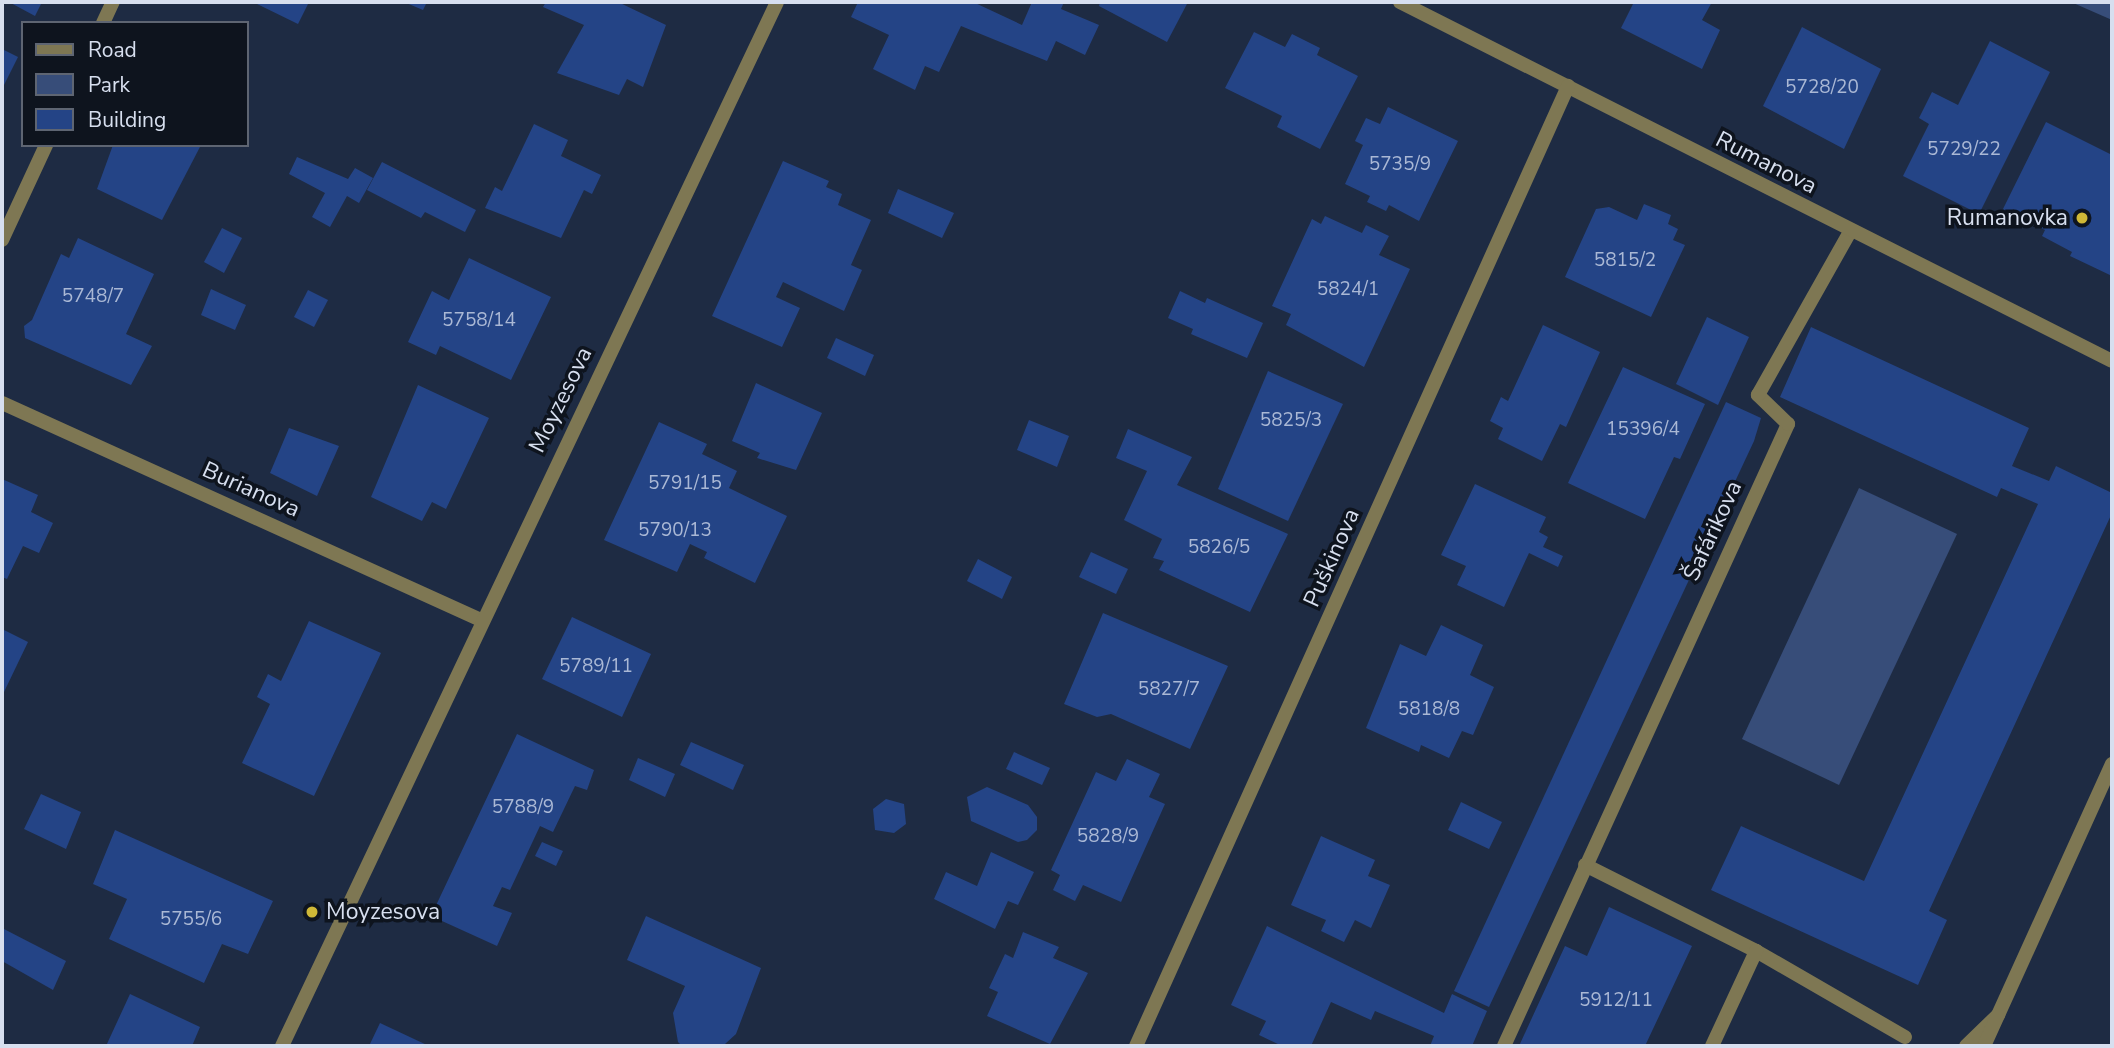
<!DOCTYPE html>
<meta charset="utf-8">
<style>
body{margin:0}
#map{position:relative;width:2114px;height:1048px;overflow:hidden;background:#1e2b43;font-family:"Nunito Sans",sans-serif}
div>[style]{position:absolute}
.green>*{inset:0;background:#374d79}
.building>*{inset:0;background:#244486}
.service>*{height:14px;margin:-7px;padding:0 7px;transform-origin:7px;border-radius:7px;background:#7e7753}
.minor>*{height:14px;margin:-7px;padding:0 7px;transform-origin:7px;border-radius:7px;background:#7e7753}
.tertiary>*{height:14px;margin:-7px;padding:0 7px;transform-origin:7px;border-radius:7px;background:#7e7753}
.dots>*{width:19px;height:19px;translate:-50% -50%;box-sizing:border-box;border:4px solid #0e141e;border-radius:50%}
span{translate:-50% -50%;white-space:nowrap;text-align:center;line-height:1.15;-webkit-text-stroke:7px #0e141e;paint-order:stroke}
.number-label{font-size:19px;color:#aab8d5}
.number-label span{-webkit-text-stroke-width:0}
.street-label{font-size:23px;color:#d7dfef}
.poi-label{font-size:23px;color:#d7dfef}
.right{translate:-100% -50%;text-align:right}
.left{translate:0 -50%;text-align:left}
.frame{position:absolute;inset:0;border:4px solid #d7dfef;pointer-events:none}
.legend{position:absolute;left:21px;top:21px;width:228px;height:126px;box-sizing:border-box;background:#0e141e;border:2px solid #5e6572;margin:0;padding:9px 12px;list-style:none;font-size:21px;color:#d7dfef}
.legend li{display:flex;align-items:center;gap:14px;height:35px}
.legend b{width:35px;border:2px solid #5e6572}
</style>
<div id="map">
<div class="green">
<i style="clip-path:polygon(2071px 2px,2112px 2px,2112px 20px)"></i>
<i style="clip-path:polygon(1859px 488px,1957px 534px,1839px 785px,1742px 739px)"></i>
</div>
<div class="building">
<i style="clip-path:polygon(9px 2px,42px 2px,35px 16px)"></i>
<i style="clip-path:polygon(253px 2px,309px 2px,298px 24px)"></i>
<i style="clip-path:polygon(404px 2px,427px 2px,423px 10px)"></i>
<i style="clip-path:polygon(546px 2px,618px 2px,666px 25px,643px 87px,627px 79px,619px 95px,557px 73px,584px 25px,543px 7px)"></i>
<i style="clip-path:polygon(858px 2px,973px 2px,1022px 25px,1032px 2px,1064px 2px,1061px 9px,1099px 25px,1085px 55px,1056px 41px,1047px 61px,961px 26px,939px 72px,925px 66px,915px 90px,873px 69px,889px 35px,851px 17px)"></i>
<i style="clip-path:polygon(1100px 2px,1188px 2px,1167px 42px,1099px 6px)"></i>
<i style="clip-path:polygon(1634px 2px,1712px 2px,1702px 20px,1720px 30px,1702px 69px,1621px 28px)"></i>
<i style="clip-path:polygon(1802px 27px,1881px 69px,1844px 149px,1763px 106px)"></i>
<i style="clip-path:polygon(1254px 32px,1285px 47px,1292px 34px,1320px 48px,1317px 55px,1358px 76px,1320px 149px,1277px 127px,1282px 116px,1225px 88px)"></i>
<i style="clip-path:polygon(1990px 41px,2050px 72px,1979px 214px,1903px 176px,1929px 124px,1919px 118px,1932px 92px,1958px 105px)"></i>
<i style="clip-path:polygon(2px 49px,18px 57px,2px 89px)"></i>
<i style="clip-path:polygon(1388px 107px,1458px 141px,1419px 221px,1389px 205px,1386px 211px,1367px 202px,1370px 196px,1345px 184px,1363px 145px,1355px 141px,1366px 118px,1380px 124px)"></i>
<i style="clip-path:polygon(2046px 122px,2112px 155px,2112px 276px,2070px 256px,2072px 252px,2042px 236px,2045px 230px,2003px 209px)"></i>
<i style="clip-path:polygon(534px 124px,568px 140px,561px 156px,601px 175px,592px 194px,584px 190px,561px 238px,485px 208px,495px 187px,502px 191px)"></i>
<i style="clip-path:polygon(113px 145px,201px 145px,162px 220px,97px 189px)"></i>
<i style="clip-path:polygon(297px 157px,348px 179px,355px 168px,373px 178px,359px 203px,347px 196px,330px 227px,312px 217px,325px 193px,289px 174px)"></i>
<i style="clip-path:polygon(783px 161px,829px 181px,826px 187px,842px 194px,838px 205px,871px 220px,851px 265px,862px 270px,844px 311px,783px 282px,776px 297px,800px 308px,782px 347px,712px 316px)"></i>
<i style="clip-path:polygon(382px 162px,476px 210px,465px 232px,425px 212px,421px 218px,367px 190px)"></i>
<i style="clip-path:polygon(898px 189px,954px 213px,942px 238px,888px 213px)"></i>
<i style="clip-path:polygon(1644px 204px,1671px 215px,1668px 224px,1678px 229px,1673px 240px,1685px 245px,1651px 317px,1565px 277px,1596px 209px,1609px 207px,1637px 220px)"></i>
<i style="clip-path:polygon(1325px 216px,1362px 233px,1366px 225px,1389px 236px,1379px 255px,1410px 269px,1364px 367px,1286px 325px,1291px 314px,1272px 306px,1312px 219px,1321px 224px)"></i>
<i style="clip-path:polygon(222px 228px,242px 238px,224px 273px,204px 262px)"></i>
<i style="clip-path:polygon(78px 238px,154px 274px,126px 334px,152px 346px,131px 385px,25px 338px,24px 326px,32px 320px,61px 254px,69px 258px)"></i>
<i style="clip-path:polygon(469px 258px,551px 297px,511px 380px,440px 346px,436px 355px,408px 342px,432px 291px,449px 300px)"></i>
<i style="clip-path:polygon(211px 289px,246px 305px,235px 330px,201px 315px)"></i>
<i style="clip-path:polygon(308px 290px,328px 300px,314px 327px,294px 317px)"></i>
<i style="clip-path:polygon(1180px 291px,1205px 303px,1207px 298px,1263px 323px,1247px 358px,1191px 334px,1193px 329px,1168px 318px)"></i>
<i style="clip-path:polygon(1707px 317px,1749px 337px,1718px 405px,1676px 384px)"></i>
<i style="clip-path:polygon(1543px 325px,1600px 352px,1566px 427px,1560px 424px,1542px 461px,1498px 439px,1503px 428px,1490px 421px,1501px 397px,1508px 401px)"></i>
<i style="clip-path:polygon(1811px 327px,2029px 428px,2012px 466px,2049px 481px,2056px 466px,2112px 493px,2112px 513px,1929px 911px,1947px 920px,1918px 985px,1711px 890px,1741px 826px,1864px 881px,2038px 504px,2001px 488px,1997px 497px,1780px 397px)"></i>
<i style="clip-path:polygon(836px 338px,874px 355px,865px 376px,827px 358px)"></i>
<i style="clip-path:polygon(1623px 367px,1705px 404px,1680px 459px,1674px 457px,1645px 519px,1568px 483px)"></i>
<i style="clip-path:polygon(1268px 371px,1343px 404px,1288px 521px,1218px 489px)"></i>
<i style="clip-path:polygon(756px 383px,822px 413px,796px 470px,757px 458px,760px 453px,732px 441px)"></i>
<i style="clip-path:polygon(418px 385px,489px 418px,446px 509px,432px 502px,422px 521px,371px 497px)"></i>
<i style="clip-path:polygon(1726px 402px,1761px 418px,1754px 441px,1489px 1007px,1454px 991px)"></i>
<i style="clip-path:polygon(1029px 420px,1069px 436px,1057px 467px,1017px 450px)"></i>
<i style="clip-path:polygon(659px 422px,707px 444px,702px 454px,737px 471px,729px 488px,787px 516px,755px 583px,704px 558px,707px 552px,690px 544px,677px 572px,604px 540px)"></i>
<i style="clip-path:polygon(289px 428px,339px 446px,317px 496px,270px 473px)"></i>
<i style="clip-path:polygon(1128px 429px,1192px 457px,1177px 485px,1288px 534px,1250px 612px,1159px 570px,1164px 561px,1153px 558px,1162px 539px,1124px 520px,1147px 471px,1116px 458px)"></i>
<i style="clip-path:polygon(2px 479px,38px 495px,31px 512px,53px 523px,39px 553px,23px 546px,7px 579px,2px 577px)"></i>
<i style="clip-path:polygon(1475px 484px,1546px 517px,1539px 532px,1548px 537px,1543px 547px,1563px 556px,1558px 567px,1529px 553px,1504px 607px,1457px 585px,1466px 566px,1441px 555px)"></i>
<i style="clip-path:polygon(1091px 552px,1128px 569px,1116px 594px,1079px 577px)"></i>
<i style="clip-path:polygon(978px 559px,1012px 577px,1002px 599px,967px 581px)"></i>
<i style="clip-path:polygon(1103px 613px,1228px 666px,1190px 749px,1111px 714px,1097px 717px,1064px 704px)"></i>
<i style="clip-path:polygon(572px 617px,651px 654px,622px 717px,542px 679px)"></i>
<i style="clip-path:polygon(309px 621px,381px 653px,314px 796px,242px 763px,270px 704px,257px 697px,268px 674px,281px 681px)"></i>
<i style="clip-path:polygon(1441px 625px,1483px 645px,1470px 675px,1494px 687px,1473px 735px,1462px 731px,1449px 758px,1421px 745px,1419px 752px,1366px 728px,1400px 644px,1426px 656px)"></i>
<i style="clip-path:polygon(2px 629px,28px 642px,4px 692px,2px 691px)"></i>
<i style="clip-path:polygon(517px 734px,594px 770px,587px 790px,575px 786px,553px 832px,540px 826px,510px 890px,502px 887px,493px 906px,512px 913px,497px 946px,431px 916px)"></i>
<i style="clip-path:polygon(691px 742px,744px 765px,733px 790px,680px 765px)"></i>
<i style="clip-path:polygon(1014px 752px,1050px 768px,1042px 785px,1006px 769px)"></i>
<i style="clip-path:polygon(638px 758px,675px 774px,665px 797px,629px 780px)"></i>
<i style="clip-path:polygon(1127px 759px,1160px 774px,1149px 797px,1165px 804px,1121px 902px,1083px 885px,1075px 901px,1053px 890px,1060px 875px,1051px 870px,1096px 772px,1116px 781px)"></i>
<i style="clip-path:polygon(987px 787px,1028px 805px,1037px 817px,1037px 830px,1027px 840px,1018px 842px,971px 821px,967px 797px)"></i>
<i style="clip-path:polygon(41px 794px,81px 812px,66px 849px,24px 829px)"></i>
<i style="clip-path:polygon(886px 799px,904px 804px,906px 824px,894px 833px,875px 830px,873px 809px)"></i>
<i style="clip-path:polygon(1461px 802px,1502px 822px,1489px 849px,1448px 830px)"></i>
<i style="clip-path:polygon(115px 830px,273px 901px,248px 954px,222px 944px,204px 983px,109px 939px,127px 899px,93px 884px)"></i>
<i style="clip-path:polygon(1321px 836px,1375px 860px,1368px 876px,1390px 885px,1371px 928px,1355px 920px,1344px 942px,1321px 931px,1326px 920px,1291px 905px)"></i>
<i style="clip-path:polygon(542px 842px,563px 851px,556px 866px,535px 856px)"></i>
<i style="clip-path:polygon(991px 852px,1034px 872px,1018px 905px,1008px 901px,995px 929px,934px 899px,946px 872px,977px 886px)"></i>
<i style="clip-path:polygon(1609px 907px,1692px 946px,1645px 1046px,1519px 1046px,1565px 946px,1587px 956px)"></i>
<i style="clip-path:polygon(646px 916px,761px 968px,736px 1034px,725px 1044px,682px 1046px,678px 1042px,673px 1013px,685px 986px,627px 960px)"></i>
<i style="clip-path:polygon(1267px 926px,1444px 1013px,1452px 994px,1487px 1011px,1472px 1046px,1430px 1046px,1434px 1036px,1375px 1011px,1371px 1020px,1331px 1002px,1311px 1046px,1282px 1046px,1259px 1035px,1266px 1021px,1231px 1005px)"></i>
<i style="clip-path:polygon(2px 928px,66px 961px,53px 990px,2px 961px)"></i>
<i style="clip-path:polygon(1023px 932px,1059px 947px,1053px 958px,1088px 973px,1050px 1044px,987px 1016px,998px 992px,989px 988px,1005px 954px,1013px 958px)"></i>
<i style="clip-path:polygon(130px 994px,200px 1027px,192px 1046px,106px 1046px)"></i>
<i style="clip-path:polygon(380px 1023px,429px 1046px,369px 1046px)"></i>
</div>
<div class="service">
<i style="left:1585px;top:865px;width:191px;rotate:26.7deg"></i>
<i style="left:1756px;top:951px;width:172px;rotate:30deg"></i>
<i style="left:1504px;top:1046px;width:684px;rotate:-65.46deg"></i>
<i style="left:1788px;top:424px;width:42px;rotate:-136deg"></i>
<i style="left:1758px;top:395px;width:187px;rotate:-60.6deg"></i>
<i style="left:1712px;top:1046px;width:105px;rotate:-65.1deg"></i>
<i style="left:1966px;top:1046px;width:45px;rotate:-44.1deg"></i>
</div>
<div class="minor">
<i style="left:1400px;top:2px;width:797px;rotate:26.76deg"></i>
<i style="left:103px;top:23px;width:23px;rotate:-65deg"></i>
<i style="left:2px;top:240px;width:105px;rotate:-65.1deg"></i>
<i style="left:2px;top:403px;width:526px;rotate:24.37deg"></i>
<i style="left:282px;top:1046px;width:1155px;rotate:-64.63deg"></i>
<i style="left:1136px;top:1046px;width:1053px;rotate:-65.77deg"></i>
</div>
<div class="tertiary">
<i style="left:1984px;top:1046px;width:310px;rotate:-65.6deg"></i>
</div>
<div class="dots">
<i style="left:2082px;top:218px;background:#cfb837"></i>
<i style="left:312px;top:912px;background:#cfb837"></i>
</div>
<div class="number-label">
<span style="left:1822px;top:88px">5728/20</span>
<span style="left:1964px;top:150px">5729/22</span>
<span style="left:1400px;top:165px">5735/9</span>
<span style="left:1625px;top:261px">5815/2</span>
<span style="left:1348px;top:290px">5824/1</span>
<span style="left:93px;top:297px">5748/7</span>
<span style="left:479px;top:321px">5758/14</span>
<span style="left:1291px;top:421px">5825/3</span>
<span style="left:1643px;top:430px">15396/4</span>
<span style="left:685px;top:484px">5791/15</span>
<span style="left:675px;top:531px">5790/13</span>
<span style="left:1219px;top:548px">5826/5</span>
<span style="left:596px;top:667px">5789/11</span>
<span style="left:1169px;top:690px">5827/7</span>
<span style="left:1429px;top:710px">5818/8</span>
<span style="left:523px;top:808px">5788/9</span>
<span style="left:1108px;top:837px">5828/9</span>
<span style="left:191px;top:920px">5755/6</span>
<span style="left:1616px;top:1001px">5912/11</span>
</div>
<div class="street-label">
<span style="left:1766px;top:163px;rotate:27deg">Rumanova</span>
<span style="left:561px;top:400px;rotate:-64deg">Moyzesova</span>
<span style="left:251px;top:490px;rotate:24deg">Burianova</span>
<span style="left:1713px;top:531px;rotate:-65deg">Šafárikova</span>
<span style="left:1332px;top:558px;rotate:-66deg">Puškinova</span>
</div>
<div class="poi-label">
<span class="right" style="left:2068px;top:218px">Rumanovka</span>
<span class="left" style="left:326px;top:912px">Moyzesova</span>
</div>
<div class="frame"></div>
<ul class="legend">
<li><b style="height:9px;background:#7e7753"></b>Road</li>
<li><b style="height:19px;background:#374d79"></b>Park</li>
<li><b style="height:19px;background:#244486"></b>Building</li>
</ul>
</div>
